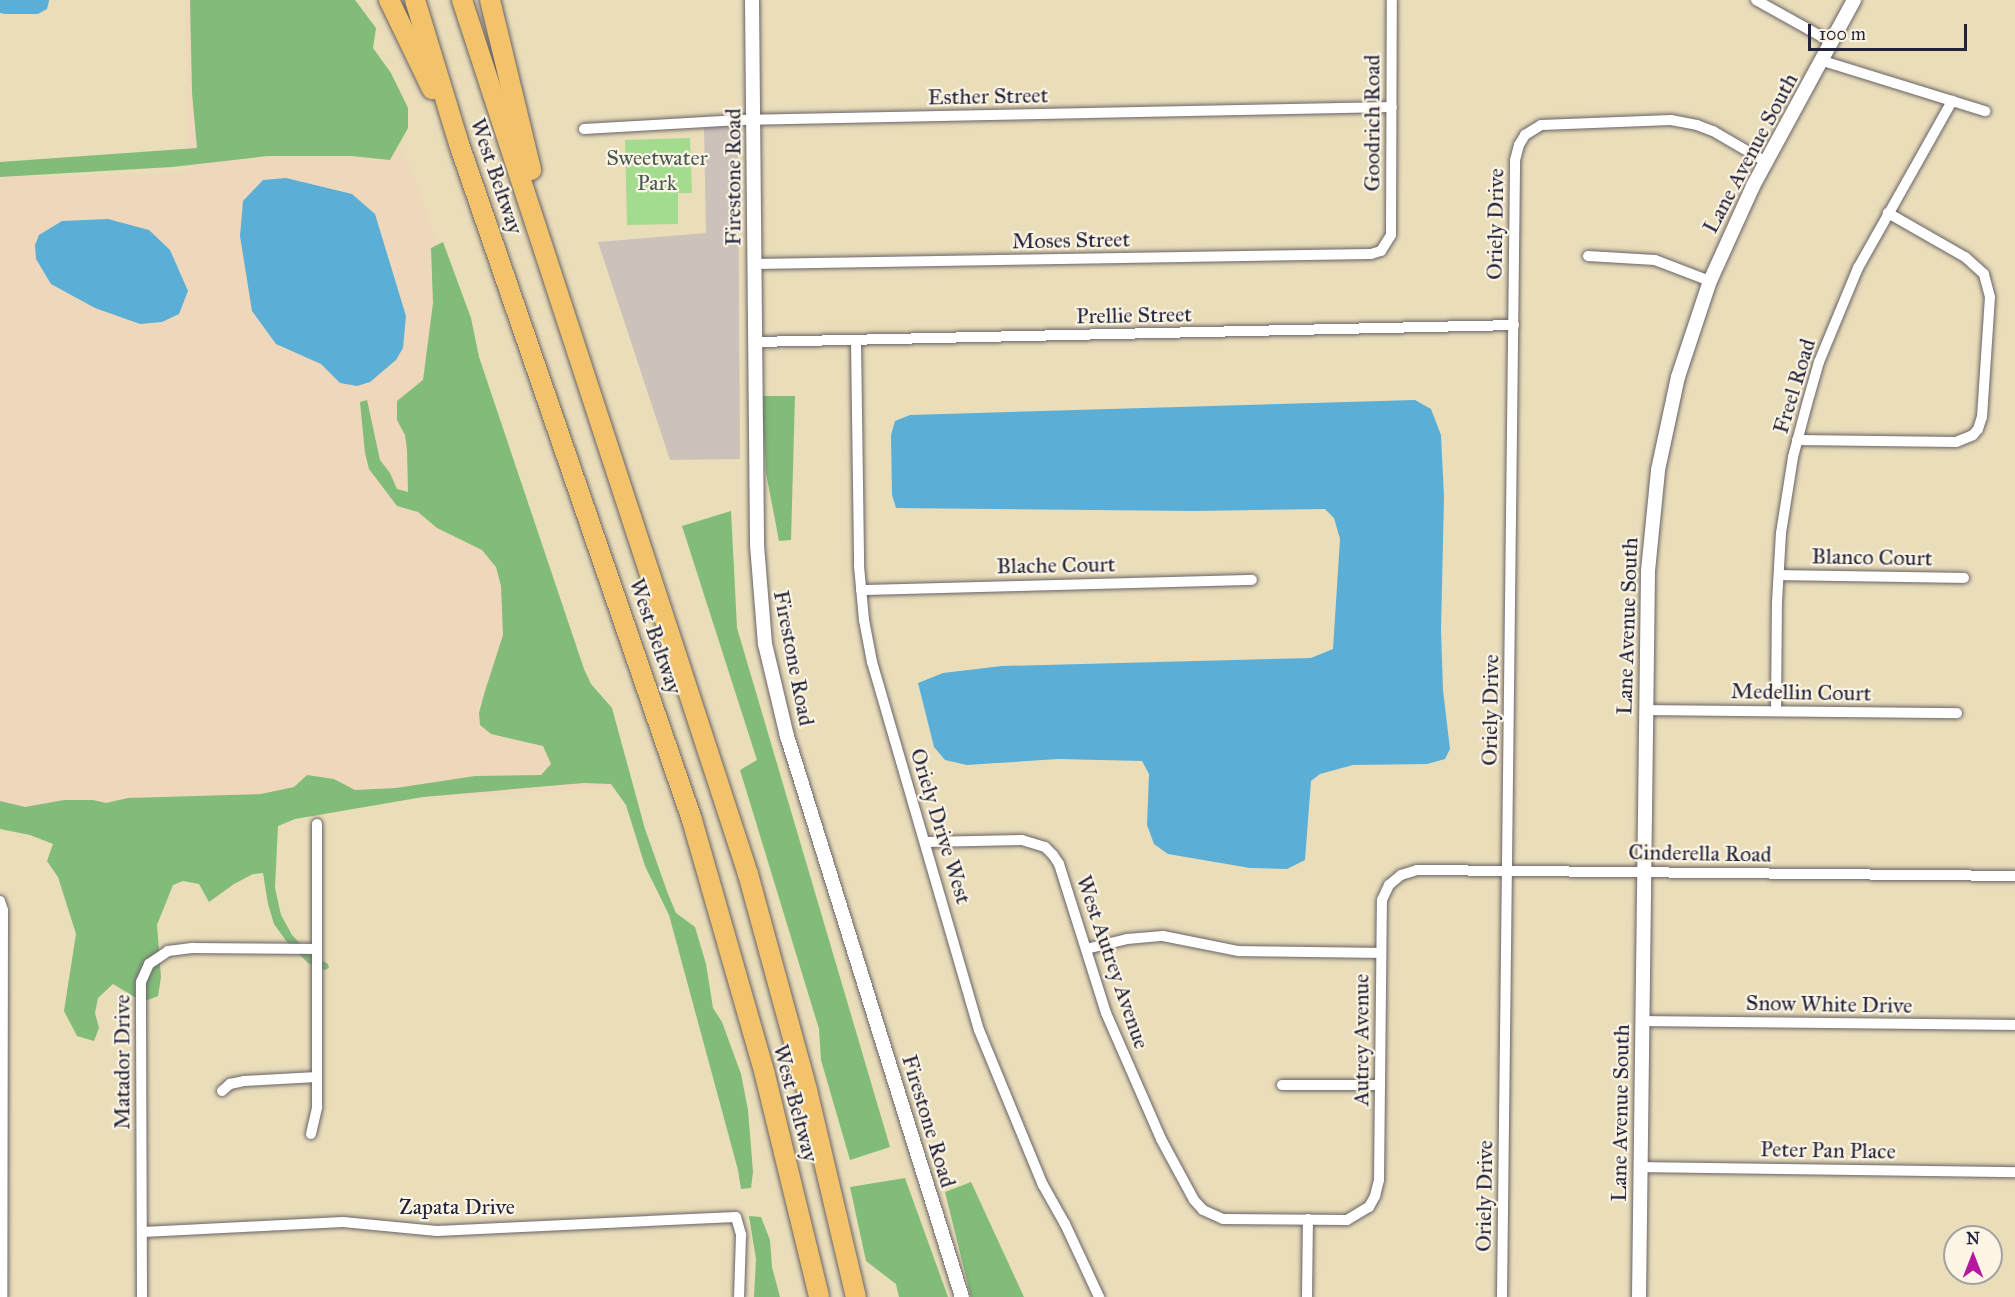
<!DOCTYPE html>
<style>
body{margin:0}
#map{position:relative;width:2015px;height:1297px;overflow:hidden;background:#eaddba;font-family:"IM FELL Great Primer",serif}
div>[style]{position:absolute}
.built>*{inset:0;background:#eed7bb}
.industrial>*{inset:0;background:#ccc2b9}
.green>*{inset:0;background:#a3dc8e}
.forest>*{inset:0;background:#82bc79}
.water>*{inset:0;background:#5bafd7}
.roads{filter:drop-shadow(0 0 2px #686367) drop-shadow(0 0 2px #686367)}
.minor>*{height:10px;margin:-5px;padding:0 5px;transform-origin:5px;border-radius:5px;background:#fff}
.tertiary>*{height:14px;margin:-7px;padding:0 7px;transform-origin:7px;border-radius:7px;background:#fff}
.motorway>*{height:20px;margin:-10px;padding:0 10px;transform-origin:10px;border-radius:10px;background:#f2c36a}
span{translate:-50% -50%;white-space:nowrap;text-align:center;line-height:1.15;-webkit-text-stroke:4.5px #fcf5e5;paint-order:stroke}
.street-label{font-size:22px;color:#22223b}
.park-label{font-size:22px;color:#495a54}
.north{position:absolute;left:1943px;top:1225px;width:60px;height:60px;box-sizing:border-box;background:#fcf5e5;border:2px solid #a5a1a1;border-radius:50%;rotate:0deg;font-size:16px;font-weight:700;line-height:24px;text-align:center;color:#22223b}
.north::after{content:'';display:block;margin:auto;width:21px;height:27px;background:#b5179e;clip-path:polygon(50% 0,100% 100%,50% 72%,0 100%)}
.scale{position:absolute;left:1808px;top:24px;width:159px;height:27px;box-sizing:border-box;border:3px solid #22223b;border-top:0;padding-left:8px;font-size:18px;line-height:21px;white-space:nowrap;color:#22223b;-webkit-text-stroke:4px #fcf5e5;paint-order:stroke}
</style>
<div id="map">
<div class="built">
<i style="clip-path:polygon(186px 0,330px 0,415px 179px,621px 787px,0 824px,0 178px,187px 173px)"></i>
</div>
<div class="industrial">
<i style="clip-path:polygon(738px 125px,740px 459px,670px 460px,598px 242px,706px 233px,704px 128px)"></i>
</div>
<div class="green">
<i style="clip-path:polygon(690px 138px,692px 193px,678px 193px,678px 224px,627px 225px,625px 140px)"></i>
</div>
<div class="forest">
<i style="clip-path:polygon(190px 0,355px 0,376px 28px,373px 48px,391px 73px,408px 108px,408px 128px,390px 160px,351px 156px,268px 156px,172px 167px,0 177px,0 162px,197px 148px,192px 93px)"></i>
<i style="clip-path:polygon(443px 242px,471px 318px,479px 357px,584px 669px,591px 684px,612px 708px,645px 829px,668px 894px,676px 913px,695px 927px,706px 964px,713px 1008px,722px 1022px,741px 1074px,748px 1110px,753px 1172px,751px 1188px,741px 1189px,738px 1170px,669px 915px,645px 866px,626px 805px,611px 784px,584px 783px,423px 797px,295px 819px,278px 826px,275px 888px,281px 915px,292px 935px,308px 952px,328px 964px,329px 968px,325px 970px,308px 963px,287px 942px,274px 924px,268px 904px,263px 873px,253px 874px,234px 884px,209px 902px,199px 884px,183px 881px,173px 885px,157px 925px,161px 977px,158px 996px,143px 1002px,113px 984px,98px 998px,95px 1013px,99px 1028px,94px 1041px,77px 1036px,64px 1011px,76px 934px,58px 877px,47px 861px,53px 844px,30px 835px,0 829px,0 801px,25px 807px,64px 800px,93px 800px,106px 803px,128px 798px,261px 794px,294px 787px,307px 775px,334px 779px,355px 790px,396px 788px,475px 776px,541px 775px,551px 764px,543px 746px,491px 734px,480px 725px,479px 713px,485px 691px,503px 635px,501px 586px,496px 567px,482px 550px,437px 528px,418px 512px,397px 506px,369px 469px,365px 453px,360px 402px,367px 400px,380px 460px,390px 473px,397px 489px,408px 492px,407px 450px,405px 435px,397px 420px,397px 401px,423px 380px,433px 303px,431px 248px)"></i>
<i style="clip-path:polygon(762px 396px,795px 396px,791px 540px,779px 541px,766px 473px)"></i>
<i style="clip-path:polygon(731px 511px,737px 628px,890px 1147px,850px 1160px,821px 1060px,819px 1029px,740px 770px,757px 760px,682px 526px)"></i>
<i style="clip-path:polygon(905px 1178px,948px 1297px,899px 1297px,896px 1284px,866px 1261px,850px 1187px)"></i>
<i style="clip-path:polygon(971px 1182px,1024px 1297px,971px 1297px,945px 1192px)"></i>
<i style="clip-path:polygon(749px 1216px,761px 1217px,770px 1240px,772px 1267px,780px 1297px,754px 1297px,756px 1259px)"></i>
</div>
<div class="water">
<i style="clip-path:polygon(0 0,49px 0,49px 1px,47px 9px,38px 14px,5px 14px,0 13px)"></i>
<i style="clip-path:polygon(286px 178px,352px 194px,375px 214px,406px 316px,403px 348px,396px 360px,370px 382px,357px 386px,340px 383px,321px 364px,276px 344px,252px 311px,240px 236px,243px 201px,263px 180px)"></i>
<i style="clip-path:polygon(108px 219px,149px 230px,170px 250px,188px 291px,179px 314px,162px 322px,140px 324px,95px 308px,51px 284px,36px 259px,35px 245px,39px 235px,62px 221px)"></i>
<i style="clip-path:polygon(1415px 400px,1431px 409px,1441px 435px,1444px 497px,1441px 630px,1443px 690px,1450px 749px,1445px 759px,1427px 764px,1353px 765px,1320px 774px,1311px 781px,1305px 860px,1287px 869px,1250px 868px,1168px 854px,1154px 844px,1147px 825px,1149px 774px,1142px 761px,1058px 759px,967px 765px,945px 760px,934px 747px,918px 683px,943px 673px,1002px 666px,1311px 658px,1333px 649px,1340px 539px,1334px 518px,1325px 509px,1194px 511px,896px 508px,892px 495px,891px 435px,895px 421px,910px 415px)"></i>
</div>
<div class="roads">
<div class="minor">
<i style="left:1756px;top:0;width:88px;rotate:29.2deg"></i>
<i style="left:1823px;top:61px;width:170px;rotate:17.2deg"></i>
<i style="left:584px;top:129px;width:156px;rotate:-3.3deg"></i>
<i style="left:740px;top:120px;width:652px;rotate:-1.14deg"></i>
<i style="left:1588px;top:256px;width:67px;rotate:3.4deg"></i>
<i style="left:1655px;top:260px;width:59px;rotate:20.9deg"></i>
<i style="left:754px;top:264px;width:617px;rotate:-0.93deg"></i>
<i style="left:1371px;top:254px;width:10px;rotate:-17deg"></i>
<i style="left:1381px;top:251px;width:19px;rotate:-58deg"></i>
<i style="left:1391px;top:235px;width:235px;rotate:-89.8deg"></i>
<i style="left:856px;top:341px;width:225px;rotate:89.2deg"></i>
<i style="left:859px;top:566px;width:54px;rotate:84.7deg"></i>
<i style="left:864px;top:620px;width:43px;rotate:79.2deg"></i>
<i style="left:872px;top:662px;width:383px;rotate:73.8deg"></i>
<i style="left:979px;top:1030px;width:168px;rotate:67.6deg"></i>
<i style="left:1043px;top:1185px;width:45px;rotate:60.6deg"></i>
<i style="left:1065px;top:1224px;width:81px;rotate:65deg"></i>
<i style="left:755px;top:342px;width:759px;rotate:-1.28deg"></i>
<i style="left:1797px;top:440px;width:159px;rotate:0.7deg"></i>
<i style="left:1956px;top:442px;width:18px;rotate:-22deg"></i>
<i style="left:1973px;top:435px;width:8px;rotate:-50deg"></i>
<i style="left:1978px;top:429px;width:13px;rotate:-72deg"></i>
<i style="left:1982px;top:417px;width:120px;rotate:-86.2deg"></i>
<i style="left:1990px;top:297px;width:24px;rotate:-105deg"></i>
<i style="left:1984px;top:274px;width:25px;rotate:-138deg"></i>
<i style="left:1965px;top:257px;width:89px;rotate:-150.3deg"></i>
<i style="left:1779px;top:575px;width:185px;rotate:0.9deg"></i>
<i style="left:861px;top:590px;width:391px;rotate:-1.5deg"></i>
<i style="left:1645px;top:710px;width:312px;rotate:0.6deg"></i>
<i style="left:1776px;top:711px;width:109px;rotate:-89.5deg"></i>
<i style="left:1777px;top:602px;width:69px;rotate:-86.7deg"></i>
<i style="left:1781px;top:533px;width:77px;rotate:-81deg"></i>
<i style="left:1793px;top:457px;width:55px;rotate:-75.2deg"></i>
<i style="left:1807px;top:404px;width:44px;rotate:-74.1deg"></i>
<i style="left:1819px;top:362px;width:102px;rotate:-67.5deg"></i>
<i style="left:1858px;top:268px;width:192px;rotate:-60.6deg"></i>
<i style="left:926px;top:842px;width:96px;rotate:-1.2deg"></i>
<i style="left:1022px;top:840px;width:24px;rotate:17deg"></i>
<i style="left:1045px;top:847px;width:11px;rotate:45deg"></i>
<i style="left:1053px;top:855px;width:11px;rotate:56deg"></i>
<i style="left:1059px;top:864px;width:156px;rotate:72.5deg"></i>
<i style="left:1106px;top:1013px;width:137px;rotate:66.4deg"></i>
<i style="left:1161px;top:1139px;width:69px;rotate:61.6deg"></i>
<i style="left:1194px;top:1200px;width:13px;rotate:48deg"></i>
<i style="left:1203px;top:1210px;width:22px;rotate:24deg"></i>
<i style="left:1223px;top:1219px;width:124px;rotate:0.5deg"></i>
<i style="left:1347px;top:1220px;width:26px;rotate:-31deg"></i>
<i style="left:1369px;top:1207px;width:13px;rotate:-61deg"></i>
<i style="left:1375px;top:1196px;width:16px;rotate:-76deg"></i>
<i style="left:1379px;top:1180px;width:280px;rotate:-89.4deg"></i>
<i style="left:1382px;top:900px;width:17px;rotate:-65deg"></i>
<i style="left:1389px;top:885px;width:16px;rotate:-40deg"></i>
<i style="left:1401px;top:875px;width:17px;rotate:-17deg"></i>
<i style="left:1417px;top:870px;width:598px;rotate:0.57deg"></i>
<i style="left:0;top:901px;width:9px;rotate:72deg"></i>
<i style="left:3px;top:910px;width:387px;rotate:90.1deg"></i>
<i style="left:1086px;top:949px;width:42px;rotate:-13.7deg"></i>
<i style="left:1127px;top:939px;width:36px;rotate:-5deg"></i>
<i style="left:1163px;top:936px;width:76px;rotate:11.3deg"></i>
<i style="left:1238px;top:951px;width:143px;rotate:0.8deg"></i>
<i style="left:1642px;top:1021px;width:373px;rotate:0.6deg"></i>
<i style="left:1282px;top:1085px;width:98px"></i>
<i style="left:222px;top:1091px;width:11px;rotate:-41deg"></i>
<i style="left:230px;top:1084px;width:14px;rotate:-12deg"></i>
<i style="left:244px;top:1081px;width:73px;rotate:-3.1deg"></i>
<i style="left:311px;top:1134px;width:28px;rotate:-77deg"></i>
<i style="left:317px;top:1107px;width:283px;rotate:-90deg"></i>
<i style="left:1640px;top:1167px;width:375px;rotate:0.8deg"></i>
<i style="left:143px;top:1232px;width:200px;rotate:-2.9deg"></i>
<i style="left:343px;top:1222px;width:94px;rotate:5.5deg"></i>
<i style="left:437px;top:1231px;width:299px;rotate:-2.7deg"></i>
<i style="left:736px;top:1217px;width:19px;rotate:74deg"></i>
<i style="left:741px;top:1235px;width:62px;rotate:91.8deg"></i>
<i style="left:142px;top:1297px;width:315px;rotate:-90.2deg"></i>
<i style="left:141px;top:982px;width:20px;rotate:-66deg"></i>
<i style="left:149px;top:964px;width:23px;rotate:-34deg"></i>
<i style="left:168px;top:951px;width:26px;rotate:-7deg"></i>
<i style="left:194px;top:948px;width:122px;rotate:0.5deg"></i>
<i style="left:1307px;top:1297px;width:78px;rotate:-89.3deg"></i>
<i style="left:1502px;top:1297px;width:1137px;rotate:-89.34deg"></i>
<i style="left:1515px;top:160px;width:16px;rotate:-75deg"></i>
<i style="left:1519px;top:145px;width:12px;rotate:-59deg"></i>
<i style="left:1525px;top:135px;width:19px;rotate:-32deg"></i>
<i style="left:1541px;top:125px;width:130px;rotate:-2.2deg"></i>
<i style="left:1671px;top:120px;width:26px;rotate:11deg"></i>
<i style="left:1697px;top:125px;width:17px;rotate:21deg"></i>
<i style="left:1713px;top:131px;width:61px;rotate:30.3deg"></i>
</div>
<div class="tertiary">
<i style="left:752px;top:0;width:545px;rotate:89.47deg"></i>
<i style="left:757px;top:545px;width:99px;rotate:85.4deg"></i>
<i style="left:765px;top:644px;width:95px;rotate:76.6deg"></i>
<i style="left:787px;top:736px;width:588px;rotate:72.68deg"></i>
<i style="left:1639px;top:1297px;width:726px;rotate:-89.29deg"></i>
<i style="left:1648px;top:571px;width:101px;rotate:-84.3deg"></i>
<i style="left:1658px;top:470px;width:95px;rotate:-77.9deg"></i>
<i style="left:1678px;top:377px;width:101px;rotate:-71.6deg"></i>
<i style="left:1710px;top:281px;width:104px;rotate:-65.6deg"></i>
<i style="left:1753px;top:186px;width:212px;rotate:-61.5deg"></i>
</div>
<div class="motorway">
<i style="left:389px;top:0;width:99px;rotate:64.2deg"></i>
<i style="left:415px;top:0;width:151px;rotate:73deg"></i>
<i style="left:459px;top:144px;width:715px;rotate:70.98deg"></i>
<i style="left:692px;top:820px;width:265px;rotate:74deg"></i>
<i style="left:765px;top:1075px;width:228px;rotate:76.3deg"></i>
<i style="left:462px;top:0;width:920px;rotate:71.88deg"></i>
<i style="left:748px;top:874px;width:224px;rotate:74.7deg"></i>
<i style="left:807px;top:1090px;width:213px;rotate:76.7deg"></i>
<i style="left:490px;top:0;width:175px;rotate:76.4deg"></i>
</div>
</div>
<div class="street-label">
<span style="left:988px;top:96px;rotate:-1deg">Esther Street</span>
<span style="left:1372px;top:123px;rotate:-90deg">Goodrich Road</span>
<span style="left:1750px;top:153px;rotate:-62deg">Lane Avenue South</span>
<span style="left:497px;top:176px;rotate:71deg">West Beltway</span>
<span style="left:733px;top:177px;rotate:-90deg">Firestone Road</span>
<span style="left:1495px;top:224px;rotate:-89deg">Oriely Drive</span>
<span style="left:1071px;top:240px;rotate:-1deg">Moses Street</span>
<span style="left:1134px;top:315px;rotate:-1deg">Prellie Street</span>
<span style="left:1794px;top:386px;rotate:-73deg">Freel Road</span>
<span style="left:1872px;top:557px;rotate:1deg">Blanco Court</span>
<span style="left:1056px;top:565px;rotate:-1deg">Blache Court</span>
<span style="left:1627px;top:626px;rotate:-88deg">Lane Avenue South</span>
<span style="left:656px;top:636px;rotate:71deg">West Beltway</span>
<span style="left:794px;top:658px;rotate:79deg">Firestone Road</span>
<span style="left:1801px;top:692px;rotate:1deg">Medellin Court</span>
<span style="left:1490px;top:710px;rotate:-89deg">Oriely Drive</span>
<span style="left:941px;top:826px;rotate:73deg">Oriely Drive West</span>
<span style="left:1700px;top:853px;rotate:1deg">Cinderella Road</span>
<span style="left:1113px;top:962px;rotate:71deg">West Autrey Avenue</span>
<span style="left:1829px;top:1004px;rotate:1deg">Snow White Drive</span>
<span style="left:1361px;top:1040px;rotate:-90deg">Autrey Avenue</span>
<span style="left:122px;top:1062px;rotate:-90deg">Matador Drive</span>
<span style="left:796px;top:1103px;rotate:75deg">West Beltway</span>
<span style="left:1620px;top:1113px;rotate:-89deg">Lane Avenue South</span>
<span style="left:929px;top:1121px;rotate:73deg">Firestone Road</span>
<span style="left:1828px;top:1150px;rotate:1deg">Peter Pan Place</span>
<span style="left:1484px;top:1196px;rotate:-89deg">Oriely Drive</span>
<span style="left:457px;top:1207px">Zapata Drive</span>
</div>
<div class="park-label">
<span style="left:657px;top:170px">Sweetwater<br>Park</span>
</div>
<div class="north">N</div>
<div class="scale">100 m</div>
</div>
